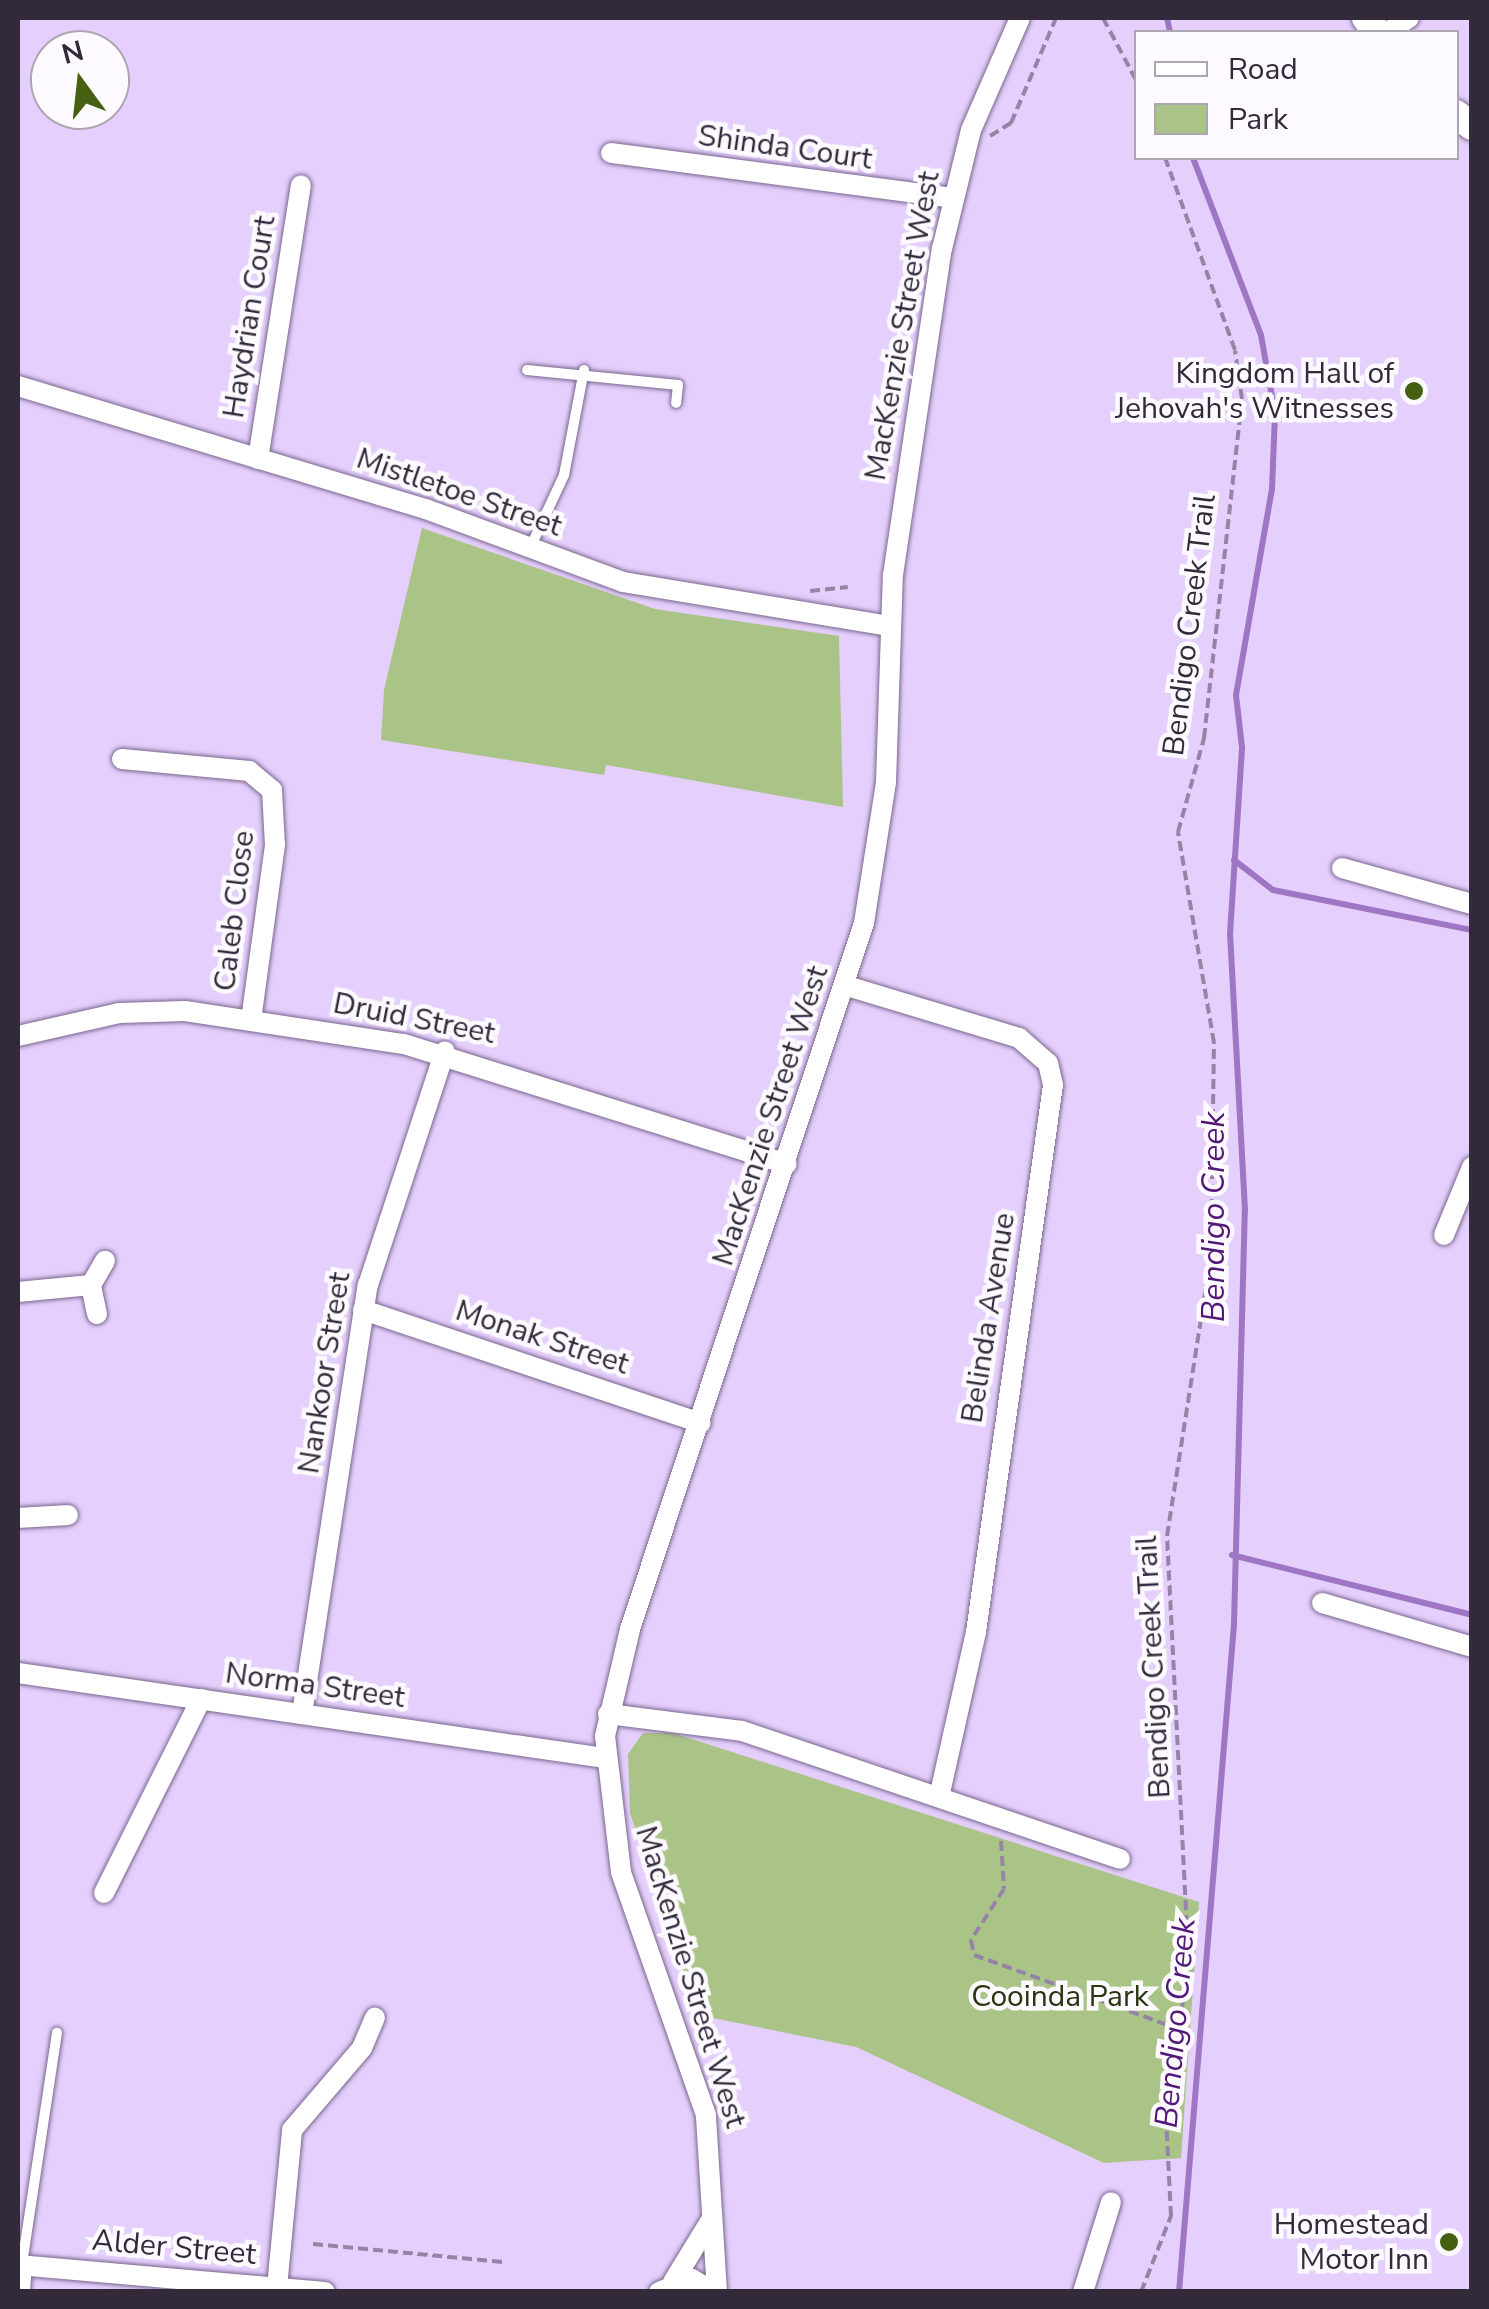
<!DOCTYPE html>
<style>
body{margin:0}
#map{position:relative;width:1489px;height:2309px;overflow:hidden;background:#e5cffc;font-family:"Nunito Sans",sans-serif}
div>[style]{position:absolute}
.green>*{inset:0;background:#aac488}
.stream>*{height:6px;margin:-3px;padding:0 3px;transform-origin:3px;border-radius:3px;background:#9f76c4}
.path>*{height:4px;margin-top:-2px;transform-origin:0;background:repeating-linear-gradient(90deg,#9584a5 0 10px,transparent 0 15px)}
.roads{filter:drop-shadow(0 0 2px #7a668e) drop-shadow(0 0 2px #7a668e)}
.lane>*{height:10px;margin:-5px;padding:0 5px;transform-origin:5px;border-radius:5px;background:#fff}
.street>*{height:20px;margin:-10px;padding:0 10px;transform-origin:10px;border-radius:10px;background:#fff}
.secondary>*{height:28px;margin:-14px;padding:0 14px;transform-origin:14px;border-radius:14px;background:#fff}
.dots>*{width:28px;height:28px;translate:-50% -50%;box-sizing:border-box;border:5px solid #fcfafe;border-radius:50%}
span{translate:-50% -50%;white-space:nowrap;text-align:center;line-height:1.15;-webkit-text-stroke:9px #fcfafe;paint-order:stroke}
.street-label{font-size:30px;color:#32293a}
.poi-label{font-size:30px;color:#32293a}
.right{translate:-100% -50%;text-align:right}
.park-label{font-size:30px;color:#283612}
.water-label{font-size:32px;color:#511877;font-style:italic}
.frame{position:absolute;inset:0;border:20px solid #32293a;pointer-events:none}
.legend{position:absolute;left:1134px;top:30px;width:325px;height:130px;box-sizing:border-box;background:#fcfafe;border:2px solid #aba6b0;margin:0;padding:12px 18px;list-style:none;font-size:30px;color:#32293a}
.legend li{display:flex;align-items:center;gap:20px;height:50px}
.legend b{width:50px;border:2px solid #aba6b0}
.north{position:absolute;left:30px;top:30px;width:100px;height:100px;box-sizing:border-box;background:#fcfafe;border:2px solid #aba6b0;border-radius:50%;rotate:345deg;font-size:28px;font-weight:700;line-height:40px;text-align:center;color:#32293a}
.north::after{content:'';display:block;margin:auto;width:35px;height:45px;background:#446010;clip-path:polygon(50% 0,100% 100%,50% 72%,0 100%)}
</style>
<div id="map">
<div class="green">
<i style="clip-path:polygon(422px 528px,655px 609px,839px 636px,843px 807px,606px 765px,604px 775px,381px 740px,384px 690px)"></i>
<i style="clip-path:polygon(643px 1733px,673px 1733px,1199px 1902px,1181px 2158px,1104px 2163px,856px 2047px,698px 2015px,630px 1813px,628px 1754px)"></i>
</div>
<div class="stream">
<i style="left:1167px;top:18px;width:14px;rotate:78deg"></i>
<i style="left:1234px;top:860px;width:49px;rotate:37.6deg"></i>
<i style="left:1273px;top:890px;width:203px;rotate:11.4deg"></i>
<i style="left:1232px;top:1555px;width:247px;rotate:14deg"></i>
<i style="left:1179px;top:2292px;width:670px;rotate:-85.29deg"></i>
<i style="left:1234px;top:1624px;width:414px;rotate:-88.5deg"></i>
<i style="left:1245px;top:1210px;width:276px;rotate:-93.1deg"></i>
<i style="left:1230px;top:934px;width:187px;rotate:-86.3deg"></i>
<i style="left:1242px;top:747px;width:52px;rotate:-96.6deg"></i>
<i style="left:1236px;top:695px;width:209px;rotate:-80.1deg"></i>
<i style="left:1272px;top:489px;width:76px;rotate:-87.7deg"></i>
<i style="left:1275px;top:413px;width:79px;rotate:-100.2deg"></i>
<i style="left:1261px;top:335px;width:190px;rotate:-111deg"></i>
</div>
<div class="path">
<i style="left:1103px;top:18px;width:70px;rotate:62deg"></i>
<i style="left:990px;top:136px;width:25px;rotate:-32deg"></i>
<i style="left:1011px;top:123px;width:114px;rotate:-66.8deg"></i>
<i style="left:810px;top:591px;width:38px;rotate:-6deg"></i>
<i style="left:1001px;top:1841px;width:48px;rotate:86.4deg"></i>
<i style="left:1004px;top:1889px;width:61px;rotate:122.9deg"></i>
<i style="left:971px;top:1940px;width:15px;rotate:79deg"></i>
<i style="left:974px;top:1955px;width:215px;rotate:19.9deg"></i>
<i style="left:313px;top:2244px;width:193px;rotate:5.4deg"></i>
<i style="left:1141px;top:2292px;width:82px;rotate:-68.5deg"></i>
<i style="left:1171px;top:2216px;width:118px;rotate:-92.9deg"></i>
<i style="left:1165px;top:2098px;width:130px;rotate:-79.4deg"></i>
<i style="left:1189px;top:1970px;width:435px;rotate:-92.9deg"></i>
<i style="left:1167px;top:1536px;width:285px;rotate:-81.1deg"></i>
<i style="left:1211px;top:1254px;width:211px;rotate:-89.2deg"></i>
<i style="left:1214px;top:1043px;width:214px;rotate:-99.7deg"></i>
<i style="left:1178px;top:832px;width:98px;rotate:-74.5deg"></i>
<i style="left:1204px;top:738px;width:341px;rotate:-83.6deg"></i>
<i style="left:1242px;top:399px;width:49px;rotate:-98.1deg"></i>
<i style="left:1235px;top:350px;width:204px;rotate:-110deg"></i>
</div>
<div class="roads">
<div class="lane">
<i style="left:527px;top:370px;width:152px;rotate:5.7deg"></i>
<i style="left:678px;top:385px;width:18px;rotate:96deg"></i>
<i style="left:530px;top:548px;width:81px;rotate:-65deg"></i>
<i style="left:564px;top:475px;width:107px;rotate:-79.2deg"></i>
<i style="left:22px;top:2264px;width:234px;rotate:-81.4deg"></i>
</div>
<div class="street">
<i style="left:1388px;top:32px;width:25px;rotate:-34deg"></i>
<i style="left:611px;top:153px;width:344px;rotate:7.5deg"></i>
<i style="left:18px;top:386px;width:426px;rotate:16.8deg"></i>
<i style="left:426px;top:509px;width:210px;rotate:20.3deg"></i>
<i style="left:623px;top:582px;width:270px;rotate:9.4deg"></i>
<i style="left:258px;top:459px;width:277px;rotate:-81.1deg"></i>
<i style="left:122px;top:759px;width:128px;rotate:5.4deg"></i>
<i style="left:249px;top:771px;width:30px;rotate:40deg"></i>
<i style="left:272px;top:790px;width:55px;rotate:86.9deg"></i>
<i style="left:275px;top:845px;width:177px;rotate:97.8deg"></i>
<i style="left:1342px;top:868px;width:135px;rotate:15.5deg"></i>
<i style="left:847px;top:986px;width:180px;rotate:16.8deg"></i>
<i style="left:1019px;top:1038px;width:38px;rotate:41deg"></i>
<i style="left:1048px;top:1063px;width:23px;rotate:77deg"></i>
<i style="left:1053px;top:1085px;width:552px;rotate:98.01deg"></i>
<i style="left:976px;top:1632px;width:169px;rotate:102.6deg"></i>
<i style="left:18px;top:1036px;width:104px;rotate:-12.8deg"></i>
<i style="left:119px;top:1013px;width:66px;rotate:-1.7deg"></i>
<i style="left:185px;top:1011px;width:221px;rotate:8.6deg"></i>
<i style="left:404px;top:1044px;width:401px;rotate:17.4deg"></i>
<i style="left:1444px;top:1235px;width:74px;rotate:-67.6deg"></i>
<i style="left:18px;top:1292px;width:73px;rotate:-5.5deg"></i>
<i style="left:363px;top:1310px;width:356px;rotate:18.5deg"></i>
<i style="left:97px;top:1314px;width:30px;rotate:-102deg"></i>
<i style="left:91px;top:1285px;width:28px;rotate:-60deg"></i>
<i style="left:18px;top:1518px;width:50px;rotate:-3.4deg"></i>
<i style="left:1322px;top:1603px;width:156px;rotate:16.3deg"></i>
<i style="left:18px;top:1673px;width:592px;rotate:8.25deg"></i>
<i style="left:302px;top:1714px;width:434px;rotate:-81.3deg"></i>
<i style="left:368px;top:1285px;width:246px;rotate:-71.8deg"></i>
<i style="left:608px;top:1714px;width:135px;rotate:7.2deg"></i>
<i style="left:742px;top:1731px;width:399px;rotate:18.7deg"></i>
<i style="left:104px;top:1893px;width:217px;rotate:-63.4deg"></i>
<i style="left:18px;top:2265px;width:308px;rotate:5deg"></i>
<i style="left:673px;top:2282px;width:73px;rotate:-58.5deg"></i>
<i style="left:277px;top:2287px;width:158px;rotate:-84.5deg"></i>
<i style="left:292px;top:2130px;width:108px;rotate:-49.5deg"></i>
<i style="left:362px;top:2048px;width:33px;rotate:-67deg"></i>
<i style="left:20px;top:2292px;width:27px;rotate:-86deg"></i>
<i style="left:659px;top:2292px;width:35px;rotate:-22deg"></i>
<i style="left:692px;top:2279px;width:26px;rotate:31deg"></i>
<i style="left:717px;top:2292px;width:177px;rotate:-93.6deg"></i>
<i style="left:706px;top:2115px;width:257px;rotate:-109.3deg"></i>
<i style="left:621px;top:1872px;width:137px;rotate:-96.7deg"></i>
<i style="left:605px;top:1736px;width:110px;rotate:-76.8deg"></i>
<i style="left:630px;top:1629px;width:744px;rotate:-71.66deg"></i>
<i style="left:864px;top:923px;width:143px;rotate:-81.1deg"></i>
<i style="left:886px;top:782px;width:207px;rotate:-88.1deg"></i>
<i style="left:893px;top:575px;width:330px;rotate:-81.5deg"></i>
<i style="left:942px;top:249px;width:122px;rotate:-76.3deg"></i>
<i style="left:971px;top:130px;width:122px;rotate:-66.4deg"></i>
<i style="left:1083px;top:2292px;width:94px;rotate:-72.7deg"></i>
</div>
<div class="secondary">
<i style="left:1366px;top:18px;width:18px;rotate:52deg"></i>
<i style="left:1456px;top:114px;width:20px;rotate:37deg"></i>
</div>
</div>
<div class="dots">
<i style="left:1414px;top:391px;background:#446010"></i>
<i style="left:1449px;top:2242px;background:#446010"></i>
</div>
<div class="street-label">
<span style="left:785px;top:148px;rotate:8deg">Shinda Court</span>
<span style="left:250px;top:317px;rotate:-81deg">Haydrian Court</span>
<span style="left:903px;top:326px;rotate:-80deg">MacKenzie Street West</span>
<span style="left:459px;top:493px;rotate:19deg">Mistletoe Street</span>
<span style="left:1190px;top:625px;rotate:-83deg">Bendigo Creek Trail</span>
<span style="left:235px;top:911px;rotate:-83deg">Caleb Close</span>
<span style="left:414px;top:1019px;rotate:11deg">Druid Street</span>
<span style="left:771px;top:1116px;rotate:-72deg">MacKenzie Street West</span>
<span style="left:989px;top:1318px;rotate:-81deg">Belinda Avenue</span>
<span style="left:542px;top:1338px;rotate:18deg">Monak Street</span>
<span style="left:325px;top:1373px;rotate:-81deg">Nankoor Street</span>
<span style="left:1154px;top:1667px;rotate:-93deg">Bendigo Creek Trail</span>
<span style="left:315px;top:1686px;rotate:8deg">Norma Street</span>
<span style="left:690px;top:1977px;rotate:73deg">MacKenzie Street West</span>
<span style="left:174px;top:2248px;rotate:5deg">Alder Street</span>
</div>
<div class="poi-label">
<span class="right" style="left:1394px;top:391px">Kingdom Hall of<br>Jehovah's Witnesses</span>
<span class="right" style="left:1429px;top:2242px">Homestead<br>Motor Inn</span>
</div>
<div class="park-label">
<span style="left:1060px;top:1997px">Cooinda Park</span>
</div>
<div class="water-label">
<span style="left:1214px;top:1217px;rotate:-90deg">Bendigo Creek</span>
<span style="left:1176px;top:2023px;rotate:-85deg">Bendigo Creek</span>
</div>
<div class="frame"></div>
<ul class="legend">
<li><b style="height:12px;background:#fff"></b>Road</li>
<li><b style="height:28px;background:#aac488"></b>Park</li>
</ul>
<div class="north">N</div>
</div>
